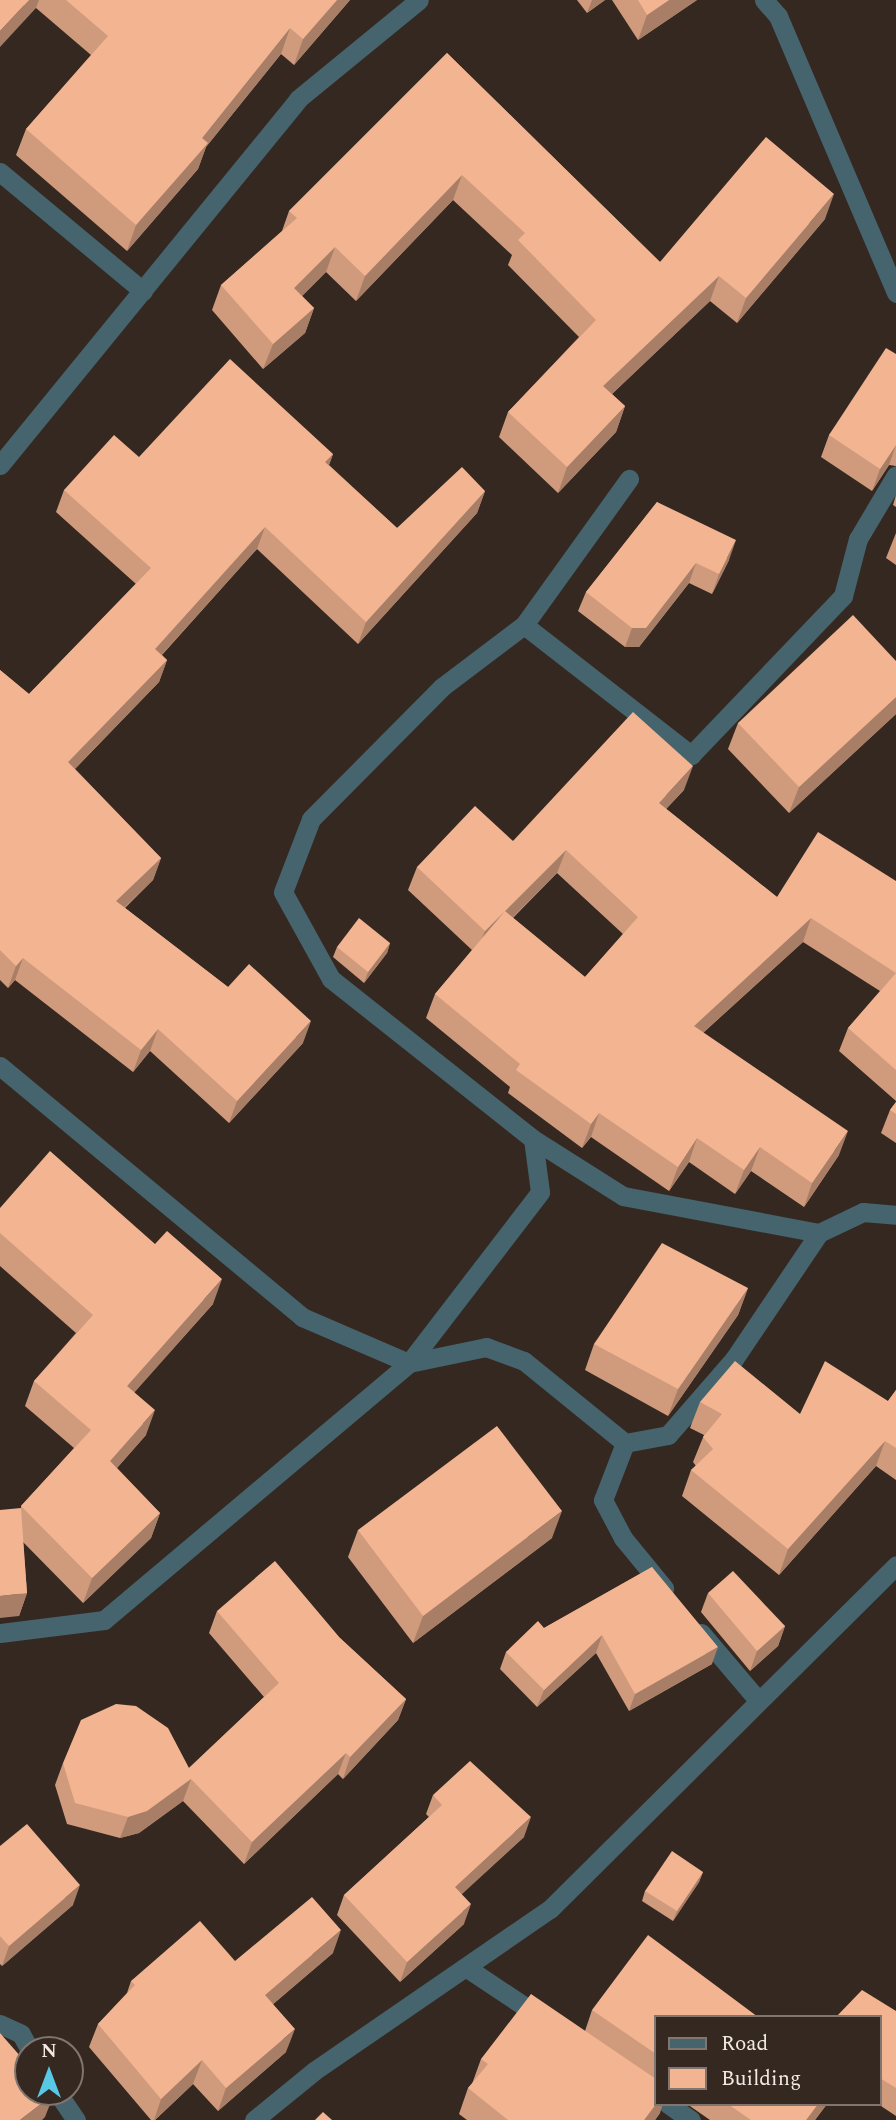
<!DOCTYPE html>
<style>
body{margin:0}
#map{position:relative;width:896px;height:2120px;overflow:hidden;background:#352821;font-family:Spectral,serif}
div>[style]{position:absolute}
.minor>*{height:19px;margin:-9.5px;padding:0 9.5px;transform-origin:9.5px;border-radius:9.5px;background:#45646d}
.wall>*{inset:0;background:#d09b7d}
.shaded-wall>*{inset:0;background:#a97e66}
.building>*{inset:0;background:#f2b491}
span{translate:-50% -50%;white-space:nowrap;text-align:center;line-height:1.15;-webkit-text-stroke:7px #352821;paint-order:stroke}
.legend{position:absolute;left:654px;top:2015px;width:228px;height:91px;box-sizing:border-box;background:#352821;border:2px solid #81756f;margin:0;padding:9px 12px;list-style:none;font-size:21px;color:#f2e9e5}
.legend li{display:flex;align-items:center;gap:14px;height:35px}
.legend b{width:35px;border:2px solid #81756f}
.north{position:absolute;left:14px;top:2036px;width:70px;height:70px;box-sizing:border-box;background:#352821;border:2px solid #81756f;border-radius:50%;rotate:0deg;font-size:19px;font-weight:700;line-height:28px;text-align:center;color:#f2e9e5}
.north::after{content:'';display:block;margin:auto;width:24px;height:32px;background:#58c8e4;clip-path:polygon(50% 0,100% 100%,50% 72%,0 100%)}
</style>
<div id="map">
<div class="minor">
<i style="left:764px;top:0;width:21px;rotate:49deg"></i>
<i style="left:778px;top:16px;width:301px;rotate:66.9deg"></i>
<i style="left:0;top:172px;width:186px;rotate:39.8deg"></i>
<i style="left:0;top:465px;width:472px;rotate:-50.8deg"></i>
<i style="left:298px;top:99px;width:156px;rotate:-39.3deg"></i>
<i style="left:524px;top:625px;width:180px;rotate:-54.3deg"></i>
<i style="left:0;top:1066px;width:393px;rotate:39.7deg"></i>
<i style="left:302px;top:1317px;width:116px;rotate:23.3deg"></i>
<i style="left:409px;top:1363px;width:79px;rotate:-11.7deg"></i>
<i style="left:486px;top:1347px;width:40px;rotate:20.2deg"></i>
<i style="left:524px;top:1361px;width:130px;rotate:39.1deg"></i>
<i style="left:625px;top:1443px;width:44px;rotate:-10.5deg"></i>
<i style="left:668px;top:1435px;width:101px;rotate:-49deg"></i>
<i style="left:734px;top:1359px;width:152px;rotate:-56deg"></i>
<i style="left:819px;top:1233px;width:49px;rotate:-25.5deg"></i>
<i style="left:863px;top:1212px;width:33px;rotate:5deg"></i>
<i style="left:819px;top:1233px;width:199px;rotate:-169.3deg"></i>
<i style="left:623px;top:1196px;width:107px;rotate:-147.7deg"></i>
<i style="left:533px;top:1139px;width:258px;rotate:-141.6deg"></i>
<i style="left:331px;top:979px;width:99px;rotate:-118.9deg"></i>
<i style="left:283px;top:892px;width:78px;rotate:-69deg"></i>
<i style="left:311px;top:819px;width:186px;rotate:-45.2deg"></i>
<i style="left:442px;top:687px;width:103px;rotate:-37.1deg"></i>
<i style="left:524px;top:625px;width:212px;rotate:37.9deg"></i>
<i style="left:691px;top:755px;width:220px;rotate:-46.3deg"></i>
<i style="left:843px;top:596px;width:59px;rotate:-75.3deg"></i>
<i style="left:858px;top:539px;width:74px;rotate:-59.3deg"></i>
<i style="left:625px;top:1443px;width:61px;rotate:111.1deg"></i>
<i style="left:603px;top:1500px;width:43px;rotate:62.2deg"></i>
<i style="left:623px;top:1538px;width:65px;rotate:50.6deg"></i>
<i style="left:0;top:1633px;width:105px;rotate:-7.1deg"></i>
<i style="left:104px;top:1620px;width:399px;rotate:-40.1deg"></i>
<i style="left:409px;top:1363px;width:215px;rotate:-52.5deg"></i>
<i style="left:540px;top:1192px;width:53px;rotate:-97.5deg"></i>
<i style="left:701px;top:1633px;width:87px;rotate:49.7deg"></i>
<i style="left:470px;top:1970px;width:87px;rotate:33.7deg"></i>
<i style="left:0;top:2024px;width:23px;rotate:25deg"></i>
<i style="left:21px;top:2034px;width:18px;rotate:61deg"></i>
<i style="left:57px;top:2092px;width:34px;rotate:56deg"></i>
<i style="left:668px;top:2104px;width:28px;rotate:35deg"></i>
<i style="left:254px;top:2120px;width:77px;rotate:-39.2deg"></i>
<i style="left:314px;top:2071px;width:286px;rotate:-34.5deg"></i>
<i style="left:550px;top:1909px;width:488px;rotate:-44.8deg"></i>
</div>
<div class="wall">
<i style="clip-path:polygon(0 0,350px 0,294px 65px,281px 54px,206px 147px,198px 169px,127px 251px,16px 155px,26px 129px,91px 55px,36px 8px)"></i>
<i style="clip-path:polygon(577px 0,605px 0,587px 13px)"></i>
<i style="clip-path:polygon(612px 0,697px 0,638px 40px)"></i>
<i style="clip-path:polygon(447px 53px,660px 262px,825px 219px,737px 323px,710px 301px,612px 394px,625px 406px,616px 432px,558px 493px,499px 437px,508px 412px,579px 337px,508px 265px,512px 255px,453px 200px,356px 301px,326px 272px,302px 296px,314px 308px,305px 333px,263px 369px,212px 310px,221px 285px,282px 231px,289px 211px)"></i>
<i style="clip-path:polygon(896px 354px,896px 466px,889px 465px,872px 491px,821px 457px,829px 435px)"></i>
<i style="clip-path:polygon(333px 454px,329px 465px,397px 528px,485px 491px,477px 513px,358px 644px,257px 549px,162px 655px,167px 660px,159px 682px,75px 769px,161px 858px,153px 880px,125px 908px,228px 987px,303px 1043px,229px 1123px,150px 1051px,133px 1072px,15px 980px,8px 988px,0 980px,0 670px,29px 694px,136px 584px,56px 512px,64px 490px,139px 457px)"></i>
<i style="clip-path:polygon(896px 495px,896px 507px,893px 505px)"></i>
<i style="clip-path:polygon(657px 502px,729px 560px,712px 594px,689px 583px,639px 647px,625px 647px,578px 611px,586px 592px)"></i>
<i style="clip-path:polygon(896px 533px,896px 565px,886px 558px)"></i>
<i style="clip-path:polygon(896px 661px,896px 714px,789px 813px,728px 749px,738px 723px)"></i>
<i style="clip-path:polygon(evenodd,684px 790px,666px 809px,777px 897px,896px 881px,896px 1101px,839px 1051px,848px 1028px,880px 991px,803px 942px,703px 1033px,839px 1155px,804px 1207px,751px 1171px,735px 1194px,689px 1162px,669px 1191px,591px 1137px,582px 1148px,508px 1093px,510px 1087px,426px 1018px,435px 994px,472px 950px,408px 890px,417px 867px,513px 841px,684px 790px,557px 873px,623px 934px,585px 977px,513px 918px,557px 873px)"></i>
<i style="clip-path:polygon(390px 943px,387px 953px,364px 983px,333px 957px,337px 947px)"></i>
<i style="clip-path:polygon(896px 1102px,896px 1143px,881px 1133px,890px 1110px)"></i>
<i style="clip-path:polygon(0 1208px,213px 1304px,134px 1392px,146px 1435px,117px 1468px,160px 1513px,151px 1538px,83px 1603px,23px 1542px,27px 1593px,19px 1616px,21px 1508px,21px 1506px,74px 1448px,25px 1406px,34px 1381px,76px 1333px,0 1266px)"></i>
<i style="clip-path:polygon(748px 1288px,738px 1315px,668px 1416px,585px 1370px,594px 1344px)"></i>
<i style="clip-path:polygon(896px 1390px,896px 1480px,876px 1466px,779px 1575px,682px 1496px,691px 1470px,696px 1466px,693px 1462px,704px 1435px,690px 1428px,700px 1402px,800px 1414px,888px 1401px)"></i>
<i style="clip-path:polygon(358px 1530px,552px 1538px,413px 1643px,348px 1557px)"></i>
<i style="clip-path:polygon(652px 1567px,712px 1664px,629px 1711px,596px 1653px,537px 1707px,500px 1669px,506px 1652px,544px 1628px)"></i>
<i style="clip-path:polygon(708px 1593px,785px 1626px,778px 1646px,750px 1671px,701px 1612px)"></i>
<i style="clip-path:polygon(217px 1611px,340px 1638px,406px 1699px,398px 1720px,343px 1779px,338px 1774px,244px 1864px,183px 1801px,139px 1833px,120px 1838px,67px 1824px,55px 1785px,63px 1763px,189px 1768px,264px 1697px,209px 1633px)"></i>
<i style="clip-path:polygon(433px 1795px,524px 1837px,461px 1894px,464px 1924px,400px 1982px,337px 1915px,344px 1895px,429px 1817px,426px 1814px)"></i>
<i style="clip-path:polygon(0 1846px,73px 1905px,2px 1966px,0 1964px)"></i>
<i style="clip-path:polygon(703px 1872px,699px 1882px,673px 1921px,642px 1901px,645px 1891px)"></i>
<i style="clip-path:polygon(333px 1953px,273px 2004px,286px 2052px,218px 2111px,193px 2084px,155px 2120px,151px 2120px,89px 2047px,98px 2024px,127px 1993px,131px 1981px,235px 1961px)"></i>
<i style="clip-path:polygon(592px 2010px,656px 2017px,656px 2104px,660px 2113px,655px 2120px,467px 2120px,459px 2114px,468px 2088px,472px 2084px,481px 2059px,585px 2031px)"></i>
<i style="clip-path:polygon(896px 2011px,896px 2116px,878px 2104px,880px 2104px,880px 2017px)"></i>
<i style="clip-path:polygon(687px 2104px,827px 2104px,815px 2120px,710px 2120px)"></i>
</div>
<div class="shaded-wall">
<i style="clip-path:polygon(29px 0,39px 0,36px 8px,0 47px,0 31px)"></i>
<i style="clip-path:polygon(337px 0,350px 0,294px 65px,303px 39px)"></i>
<i style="clip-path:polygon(592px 0,605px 0,587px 13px)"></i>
<i style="clip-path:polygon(669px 0,697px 0,638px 40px,647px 15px)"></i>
<i style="clip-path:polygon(290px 28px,281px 54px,206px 147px,198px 169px,127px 251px,136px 225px,202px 138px)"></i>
<i style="clip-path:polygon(462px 175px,453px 200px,356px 301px,365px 276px)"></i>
<i style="clip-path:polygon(834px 194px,825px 219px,737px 323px,746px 298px)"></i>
<i style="clip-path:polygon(335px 247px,326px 272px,285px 313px,294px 288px)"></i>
<i style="clip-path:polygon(719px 276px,710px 301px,594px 411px,603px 386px)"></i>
<i style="clip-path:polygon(314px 308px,305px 333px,263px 369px,273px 344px)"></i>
<i style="clip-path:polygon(625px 406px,616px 432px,558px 493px,567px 467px)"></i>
<i style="clip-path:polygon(896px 445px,889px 465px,872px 491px,880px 469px)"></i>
<i style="clip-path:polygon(333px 454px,325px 476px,325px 462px)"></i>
<i style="clip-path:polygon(485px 491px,477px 513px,358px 644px,366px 622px)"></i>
<i style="clip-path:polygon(265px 527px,257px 549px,147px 671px,155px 649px)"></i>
<i style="clip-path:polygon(736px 540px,729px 560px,712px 594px,719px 574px)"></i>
<i style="clip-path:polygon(696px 563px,689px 583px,639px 647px,625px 647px,632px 628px)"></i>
<i style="clip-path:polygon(167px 660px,159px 682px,60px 784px,68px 762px)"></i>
<i style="clip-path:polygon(896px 697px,896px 714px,789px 813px,799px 787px)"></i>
<i style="clip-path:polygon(693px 766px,684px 790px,650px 826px,659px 803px)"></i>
<i style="clip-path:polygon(566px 850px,557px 873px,476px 954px,485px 931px)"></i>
<i style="clip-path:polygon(161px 858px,153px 880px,108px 923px,116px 901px)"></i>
<i style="clip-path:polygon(811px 918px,803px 942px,685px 1049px,694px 1026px)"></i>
<i style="clip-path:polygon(390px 943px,387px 953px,364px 983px,368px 972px)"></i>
<i style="clip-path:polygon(23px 958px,15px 980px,8px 988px,16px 966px)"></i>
<i style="clip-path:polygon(311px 1021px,303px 1043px,229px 1123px,237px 1101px)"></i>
<i style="clip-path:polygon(158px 1029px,150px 1051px,133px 1072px,141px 1050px)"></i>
<i style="clip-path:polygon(599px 1113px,591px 1137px,582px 1148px,591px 1124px)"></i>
<i style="clip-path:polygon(848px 1131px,839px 1155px,804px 1207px,812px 1183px)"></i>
<i style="clip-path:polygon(697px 1138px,689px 1162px,669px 1191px,678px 1167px)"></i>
<i style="clip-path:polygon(760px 1147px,751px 1171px,735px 1194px,744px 1170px)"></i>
<i style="clip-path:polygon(222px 1279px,213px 1304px,118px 1411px,127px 1386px)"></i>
<i style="clip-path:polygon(748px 1288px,738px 1315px,668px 1416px,678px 1389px)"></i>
<i style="clip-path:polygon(155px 1410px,146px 1435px,101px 1486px,110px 1461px)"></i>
<i style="clip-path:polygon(885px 1441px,876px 1466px,779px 1575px,788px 1549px)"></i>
<i style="clip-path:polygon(562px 1511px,552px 1538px,413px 1643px,423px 1616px)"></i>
<i style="clip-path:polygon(160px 1513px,151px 1538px,83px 1603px,92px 1578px)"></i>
<i style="clip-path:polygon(27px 1593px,19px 1616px,0 1618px,0 1596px)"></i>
<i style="clip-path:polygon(785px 1626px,778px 1646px,750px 1671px,757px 1651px)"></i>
<i style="clip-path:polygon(602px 1635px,596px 1653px,537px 1707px,544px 1690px)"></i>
<i style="clip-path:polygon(718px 1647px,712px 1664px,629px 1711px,635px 1694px)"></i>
<i style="clip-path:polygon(406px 1699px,398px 1720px,343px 1779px,350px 1757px)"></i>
<i style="clip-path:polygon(346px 1753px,338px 1774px,244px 1864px,252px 1842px)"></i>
<i style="clip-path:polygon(191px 1779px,183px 1801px,139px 1833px,120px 1838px,128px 1817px)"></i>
<i style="clip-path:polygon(531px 1817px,524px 1837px,448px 1907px,455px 1887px)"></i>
<i style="clip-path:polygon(703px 1872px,699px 1882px,673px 1921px,677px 1911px)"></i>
<i style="clip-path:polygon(80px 1885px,73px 1905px,2px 1966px,9px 1946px)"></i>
<i style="clip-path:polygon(471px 1904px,464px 1924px,400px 1982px,407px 1962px)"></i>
<i style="clip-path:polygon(341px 1930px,333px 1953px,257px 2018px,265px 1995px)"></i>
<i style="clip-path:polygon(295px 2029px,286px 2052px,218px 2111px,226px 2088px)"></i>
<i style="clip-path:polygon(202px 2060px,193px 2084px,155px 2120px,154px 2120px,161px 2099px)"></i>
<i style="clip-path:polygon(54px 2094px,45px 2117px,42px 2120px,20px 2120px)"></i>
<i style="clip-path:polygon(656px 2104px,663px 2104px,660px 2113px,655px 2120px,644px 2120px)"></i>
<i style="clip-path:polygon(818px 2104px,827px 2104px,815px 2120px,806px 2120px)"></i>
</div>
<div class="building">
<i style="clip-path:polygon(0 0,29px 0,0 31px)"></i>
<i style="clip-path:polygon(66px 0,337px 0,303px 39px,290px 28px,202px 138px,208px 143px,136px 225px,26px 129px,108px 36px)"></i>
<i style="clip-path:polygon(638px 0,669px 0,647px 15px)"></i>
<i style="clip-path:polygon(447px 53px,660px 262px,766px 137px,834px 194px,746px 298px,719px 276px,603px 386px,625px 406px,567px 467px,508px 412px,596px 320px,518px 240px,525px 233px,462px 175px,365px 276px,335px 247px,294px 288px,314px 308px,273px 344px,221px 285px,297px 218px,289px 211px)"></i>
<i style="clip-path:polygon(886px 348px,896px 354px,896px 445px,880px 469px,829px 435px)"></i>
<i style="clip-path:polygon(230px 359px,333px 454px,325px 462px,397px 528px,462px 467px,485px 491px,366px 622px,265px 527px,155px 649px,167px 660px,68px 762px,161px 858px,116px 901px,228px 987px,249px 964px,311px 1021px,237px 1101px,158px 1029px,141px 1050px,23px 958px,16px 966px,0 950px,0 670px,29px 694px,151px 568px,64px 490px,114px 435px,139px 457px)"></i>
<i style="clip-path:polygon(657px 502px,736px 540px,719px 574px,696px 563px,646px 628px,632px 628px,586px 592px)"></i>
<i style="clip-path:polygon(853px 615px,896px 661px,896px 697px,799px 787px,738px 723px)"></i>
<i style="clip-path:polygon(evenodd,633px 712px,693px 766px,659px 803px,777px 897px,818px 832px,896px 881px,896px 973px,811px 918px,694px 1026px,848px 1131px,812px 1183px,760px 1147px,744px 1170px,697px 1138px,678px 1167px,599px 1113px,591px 1124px,516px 1070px,520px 1064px,435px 994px,505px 911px,485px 931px,417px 867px,475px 806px,513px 841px,633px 712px,566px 850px,638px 917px,585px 977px,505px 911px,566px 850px)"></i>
<i style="clip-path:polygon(359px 918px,390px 943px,368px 972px,337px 947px)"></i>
<i style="clip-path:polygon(896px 973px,896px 1070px,848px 1028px)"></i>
<i style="clip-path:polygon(896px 1102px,896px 1114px,890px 1110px)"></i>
<i style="clip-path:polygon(50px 1151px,155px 1244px,167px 1231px,222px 1279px,127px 1386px,155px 1410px,110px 1461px,160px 1513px,92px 1578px,21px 1506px,91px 1430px,34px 1381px,93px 1315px,0 1233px,0 1208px)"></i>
<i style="clip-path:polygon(662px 1243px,748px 1288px,678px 1389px,594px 1344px)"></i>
<i style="clip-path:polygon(735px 1361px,800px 1414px,825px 1361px,888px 1401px,896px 1390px,896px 1448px,885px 1441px,788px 1549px,691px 1470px,713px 1449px,703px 1437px,722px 1414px,700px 1402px)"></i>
<i style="clip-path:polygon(497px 1426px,562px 1511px,423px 1616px,358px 1530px)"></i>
<i style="clip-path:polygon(21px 1508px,27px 1593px,0 1596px,0 1510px)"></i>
<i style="clip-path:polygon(275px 1561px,340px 1638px,406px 1699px,350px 1757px,346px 1753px,252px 1842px,191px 1779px,147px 1811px,128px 1817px,75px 1803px,63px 1763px,81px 1720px,116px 1704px,136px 1706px,168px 1728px,189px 1768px,279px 1683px,217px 1611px)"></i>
<i style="clip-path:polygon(652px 1567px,718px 1647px,635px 1694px,602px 1635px,544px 1690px,506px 1652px,538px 1621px,544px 1628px)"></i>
<i style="clip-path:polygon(733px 1571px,785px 1626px,757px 1651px,708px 1593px)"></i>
<i style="clip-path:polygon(470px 1761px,531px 1817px,455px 1887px,471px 1904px,407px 1962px,344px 1895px,442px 1805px,433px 1795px)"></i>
<i style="clip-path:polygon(27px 1824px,80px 1885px,9px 1946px,0 1936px,0 1846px)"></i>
<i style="clip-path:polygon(672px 1851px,703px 1872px,677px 1911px,645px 1891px)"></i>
<i style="clip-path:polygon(312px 1897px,341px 1930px,265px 1995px,295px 2029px,226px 2088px,202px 2060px,161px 2099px,98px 2024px,135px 1985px,131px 1981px,200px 1921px,235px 1961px)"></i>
<i style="clip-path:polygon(648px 1935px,758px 2017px,656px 2017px,656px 2054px,592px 2010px)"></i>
<i style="clip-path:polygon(862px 1990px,896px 2011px,896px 2088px,880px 2078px,880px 2017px,836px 2017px)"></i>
<i style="clip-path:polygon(531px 1994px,656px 2079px,656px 2104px,644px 2120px,508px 2120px,468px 2088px,488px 2064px,481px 2059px)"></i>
<i style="clip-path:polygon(0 2033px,28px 2065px,28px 2092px,52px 2092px,54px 2094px,20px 2120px,0 2120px)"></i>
<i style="clip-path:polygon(728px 2104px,818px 2104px,806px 2120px,751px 2120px)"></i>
<i style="clip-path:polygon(323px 2112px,332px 2120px,315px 2120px)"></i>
</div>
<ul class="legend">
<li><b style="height:9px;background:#45646d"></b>Road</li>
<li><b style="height:19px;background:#f2b491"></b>Building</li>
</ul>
<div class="north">N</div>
</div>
